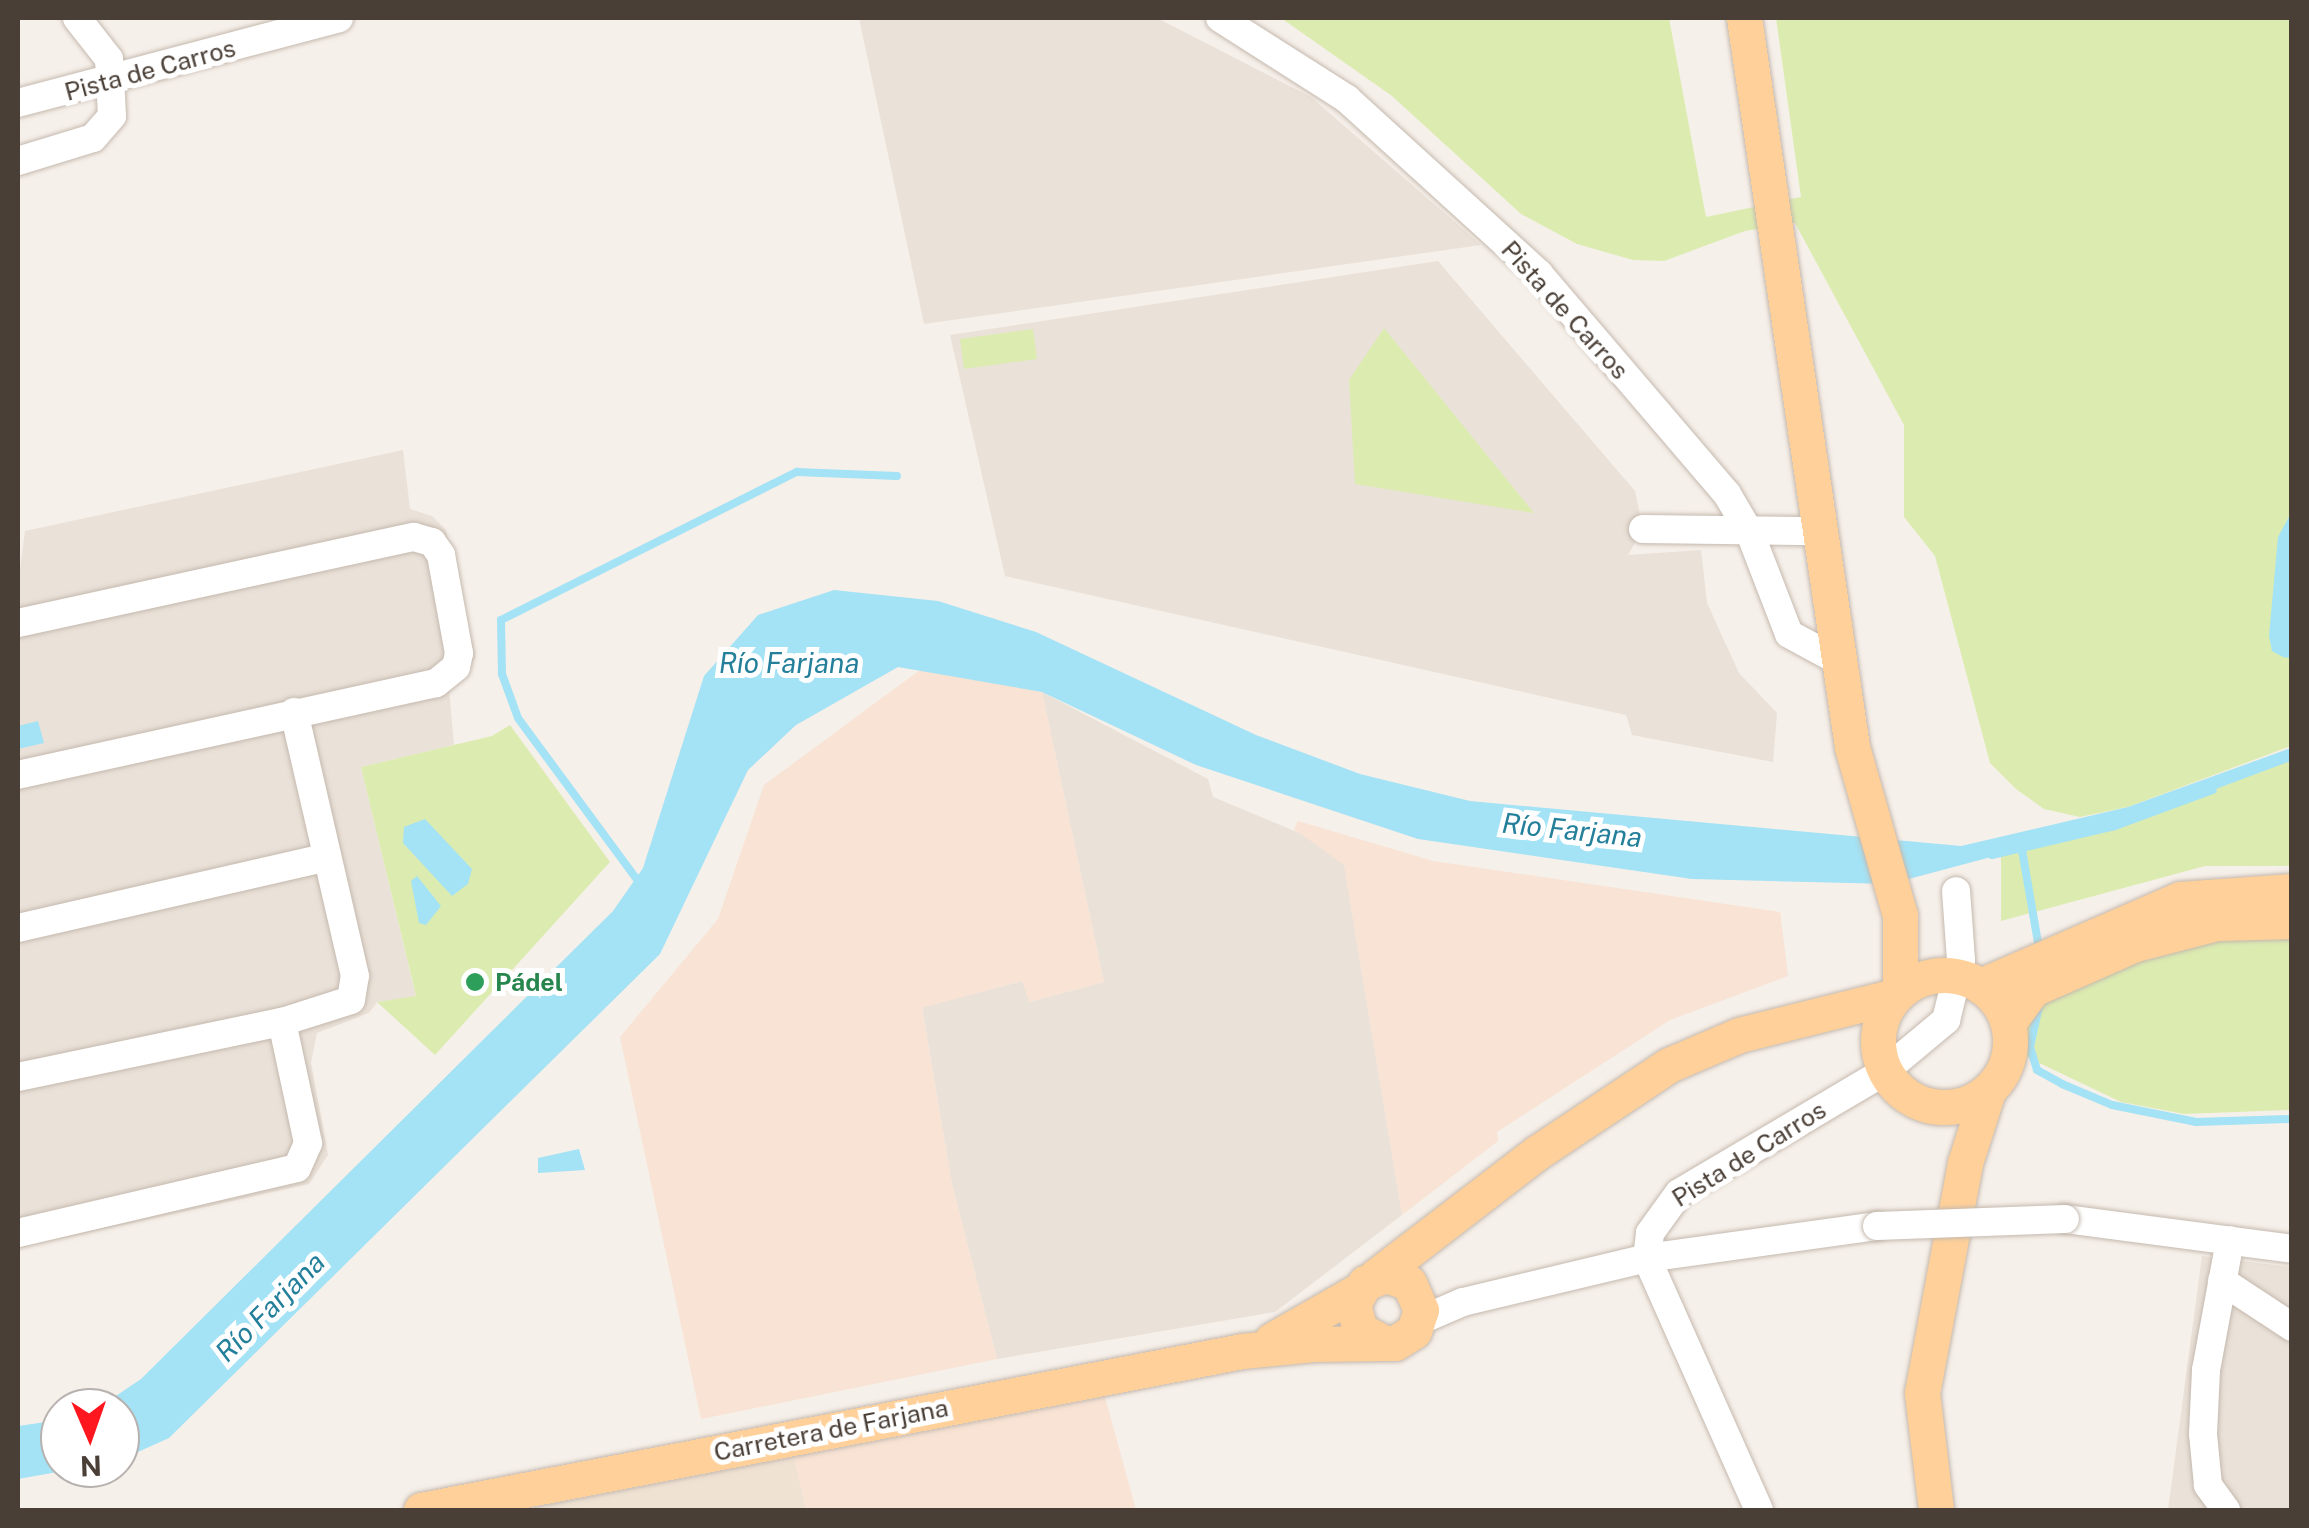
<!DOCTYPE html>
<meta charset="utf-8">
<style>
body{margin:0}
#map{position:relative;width:2309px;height:1528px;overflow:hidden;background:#f6f0ea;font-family:"Public Sans",sans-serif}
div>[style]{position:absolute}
.residential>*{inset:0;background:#eae1d8}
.commercial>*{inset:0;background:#f8e3d4}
.education>*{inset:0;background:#efe2d3}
.green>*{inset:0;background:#dcecb1}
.water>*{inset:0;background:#a4e2f5}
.stream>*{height:8px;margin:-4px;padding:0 4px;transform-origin:4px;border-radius:4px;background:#a4e2f5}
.roads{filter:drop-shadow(0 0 2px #c5b9ae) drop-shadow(0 0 2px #c5b9ae)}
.minor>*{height:28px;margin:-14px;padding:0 14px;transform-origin:14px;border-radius:14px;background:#fff}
.major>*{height:35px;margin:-17.5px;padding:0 17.5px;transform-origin:17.5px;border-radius:17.5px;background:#ffd099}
.major>.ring{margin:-17.5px;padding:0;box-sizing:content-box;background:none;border:35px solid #ffd099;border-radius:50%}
.bridges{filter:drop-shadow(0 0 2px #c5b9ae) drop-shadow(0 0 2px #c5b9ae)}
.minor-bridge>*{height:28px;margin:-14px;padding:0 14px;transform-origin:14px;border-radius:14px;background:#fff}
.dots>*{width:28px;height:28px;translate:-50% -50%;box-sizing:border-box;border:5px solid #fff;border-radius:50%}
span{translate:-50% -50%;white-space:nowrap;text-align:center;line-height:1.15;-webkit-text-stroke:10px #fff;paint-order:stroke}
.street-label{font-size:25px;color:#4a3f37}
.leisure-label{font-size:25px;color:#27864d;font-weight:700}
.left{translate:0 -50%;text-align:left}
.water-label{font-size:28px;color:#247f9b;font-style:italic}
.frame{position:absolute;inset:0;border:20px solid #4a3f37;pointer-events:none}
.north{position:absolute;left:40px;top:1388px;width:100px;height:100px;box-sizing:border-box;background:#fff;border:2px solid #b7b2af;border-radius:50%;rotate:178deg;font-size:28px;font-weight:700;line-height:40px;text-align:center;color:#4a3f37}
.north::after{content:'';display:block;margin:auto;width:35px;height:45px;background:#ff171f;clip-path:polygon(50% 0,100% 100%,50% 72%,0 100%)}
</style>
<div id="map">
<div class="residential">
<i style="clip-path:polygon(859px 18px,1157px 18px,1311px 97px,1481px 245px,924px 324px)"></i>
<i style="clip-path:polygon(1438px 261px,1635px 491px,1643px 529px,1628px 555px,1701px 550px,1707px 603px,1739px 673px,1777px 713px,1773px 762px,1632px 735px,1626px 715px,1005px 576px,950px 335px)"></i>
<i style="clip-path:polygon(403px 450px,410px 509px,432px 516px,446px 530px,476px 658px,449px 688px,454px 745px,361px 767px,416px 997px,377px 1002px,369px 1013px,317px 1033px,311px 1063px,328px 1155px,309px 1184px,18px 1248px,18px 584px,25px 531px)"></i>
<i style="clip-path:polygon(1042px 692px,1208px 779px,1213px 797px,1314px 839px,1344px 864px,1402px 1215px,1275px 1312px,997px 1359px,952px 1184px,922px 1007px,1023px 981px,1029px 1002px,1104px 982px)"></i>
<i style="clip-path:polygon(2202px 1256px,2291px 1267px,2291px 1510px,2168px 1510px)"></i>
</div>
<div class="commercial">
<i style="clip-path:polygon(924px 667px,1042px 692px,1104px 982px,1029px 1002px,1022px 981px,922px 1008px,952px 1184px,997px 1359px,701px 1419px,620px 1037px,718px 919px,764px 785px)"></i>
<i style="clip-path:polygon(1298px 821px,1433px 861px,1780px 912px,1788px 976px,1670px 1020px,1497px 1132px,1498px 1141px,1402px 1215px,1344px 865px,1294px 829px)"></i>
<i style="clip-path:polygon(1105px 1397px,1136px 1510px,806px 1510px,794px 1457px)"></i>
</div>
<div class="education">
<i style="clip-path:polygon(794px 1457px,806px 1510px,522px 1510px)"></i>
</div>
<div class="green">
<i style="clip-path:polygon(1281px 18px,1669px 18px,1706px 217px,1801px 197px,1776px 18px,2291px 18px,2291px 746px,2128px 807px,2080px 817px,2044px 809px,2016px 789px,1990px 763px,1935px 556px,1904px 517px,1904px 425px,1795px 223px,1745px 231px,1664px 261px,1633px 260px,1577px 244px,1521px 214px,1392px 96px)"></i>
<i style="clip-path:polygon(1384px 328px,1534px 513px,1355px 484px,1349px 380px)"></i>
<i style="clip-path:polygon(1033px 329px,1037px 359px,964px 369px,960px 339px)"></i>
<i style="clip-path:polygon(510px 725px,610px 862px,435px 1055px,377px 1002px,416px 996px,361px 767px,492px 736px)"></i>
<i style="clip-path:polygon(2291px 760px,2291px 866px,2205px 866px,2001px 921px,2001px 856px,2115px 826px)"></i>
<i style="clip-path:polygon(2291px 938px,2291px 1110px,2184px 1114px,2121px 1102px,2027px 1057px,2022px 1025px,2038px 990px,2189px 939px)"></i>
</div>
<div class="water">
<i style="clip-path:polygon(2291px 513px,2291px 658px,2283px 657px,2272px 651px,2269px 636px,2278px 537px)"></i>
<i style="clip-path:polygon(834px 590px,938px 601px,1036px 632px,1256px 735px,1360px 774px,1470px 801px,1961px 846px,2128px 807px,2291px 748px,2291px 761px,2141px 817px,1890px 884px,1692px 879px,1418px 839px,1196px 765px,1042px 692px,898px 667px,796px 725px,748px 770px,660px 954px,169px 1438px,120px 1460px,120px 1408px,98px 1408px,141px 1379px,613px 911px,643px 868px,704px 676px,758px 615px)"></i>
<i style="clip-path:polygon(38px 721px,44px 743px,18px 749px,18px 726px)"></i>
<i style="clip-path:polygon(425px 819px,472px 869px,468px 884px,452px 896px,403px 843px,404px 827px)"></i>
<i style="clip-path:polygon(417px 876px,441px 906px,426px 925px,419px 923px,411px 881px)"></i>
<i style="clip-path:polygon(579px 1149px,585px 1170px,538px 1173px,538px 1158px)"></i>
<i style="clip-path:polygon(60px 1420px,60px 1468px,80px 1468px,18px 1479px,18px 1426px)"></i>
</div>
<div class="stream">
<i style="left:2022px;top:850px;width:99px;rotate:80.2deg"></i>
<i style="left:1992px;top:855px;width:126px;rotate:-13.3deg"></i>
<i style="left:2115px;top:826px;width:104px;rotate:-20.2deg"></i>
<i style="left:641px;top:885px;width:207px;rotate:-126.4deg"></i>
<i style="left:518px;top:718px;width:47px;rotate:-110deg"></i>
<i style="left:502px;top:674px;width:54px;rotate:-91.1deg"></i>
<i style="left:501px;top:620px;width:331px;rotate:-26.6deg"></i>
<i style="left:797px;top:472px;width:100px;rotate:2.3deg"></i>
<i style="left:2039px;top:1006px;width:42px;rotate:102.4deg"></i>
<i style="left:2030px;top:1047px;width:24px;rotate:73deg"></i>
<i style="left:2037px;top:1070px;width:29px;rotate:29deg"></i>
<i style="left:2062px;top:1084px;width:54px;rotate:22.8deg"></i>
<i style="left:2112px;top:1105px;width:86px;rotate:11.4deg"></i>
<i style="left:2196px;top:1122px;width:96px;rotate:-1.8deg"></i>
</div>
<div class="roads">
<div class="minor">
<i style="left:1220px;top:18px;width:151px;rotate:32.5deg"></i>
<i style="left:1347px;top:99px;width:260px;rotate:42.3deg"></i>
<i style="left:1539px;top:274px;width:289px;rotate:49.5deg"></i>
<i style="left:1727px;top:494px;width:45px;rotate:59.5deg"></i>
<i style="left:1750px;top:533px;width:108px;rotate:68.9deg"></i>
<i style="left:1789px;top:634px;width:55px;rotate:28.4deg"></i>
<i style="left:18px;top:103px;width:332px;rotate:-14.8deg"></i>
<i style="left:18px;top:161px;width:78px;rotate:-17deg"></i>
<i style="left:93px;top:138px;width:29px;rotate:-49deg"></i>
<i style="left:112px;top:116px;width:57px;rotate:-93deg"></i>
<i style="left:109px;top:59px;width:52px;rotate:-128deg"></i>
<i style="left:1643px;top:529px;width:176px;rotate:0.7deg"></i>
<i style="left:18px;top:623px;width:405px;rotate:-12.3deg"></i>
<i style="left:414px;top:537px;width:19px;rotate:16deg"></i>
<i style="left:432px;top:542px;width:16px;rotate:55deg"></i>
<i style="left:441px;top:555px;width:100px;rotate:79.6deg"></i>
<i style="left:459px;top:653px;width:14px;rotate:102deg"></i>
<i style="left:456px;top:667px;width:26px;rotate:141deg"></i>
<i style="left:436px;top:683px;width:428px;rotate:167.6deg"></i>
<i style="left:18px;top:928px;width:317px;rotate:-12.9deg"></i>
<i style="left:18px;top:1077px;width:270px;rotate:-11.8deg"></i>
<i style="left:282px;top:1022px;width:72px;rotate:-17.7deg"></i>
<i style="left:351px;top:1000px;width:24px;rotate:-81deg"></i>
<i style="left:355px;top:976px;width:271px;rotate:-103deg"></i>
<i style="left:2065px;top:1219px;width:229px;rotate:7.5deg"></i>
<i style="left:18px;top:1233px;width:286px;rotate:-13.1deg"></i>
<i style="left:297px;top:1168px;width:27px;rotate:-66deg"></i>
<i style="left:308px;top:1143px;width:124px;rotate:-102.1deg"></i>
<i style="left:2222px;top:1281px;width:84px;rotate:33.3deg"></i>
<i style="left:1419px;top:1321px;width:48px;rotate:-23.4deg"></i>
<i style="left:1463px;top:1302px;width:189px;rotate:-13.4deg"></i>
<i style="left:1647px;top:1258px;width:232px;rotate:-7.9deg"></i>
<i style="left:1759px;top:1510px;width:276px;rotate:-114deg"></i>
<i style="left:1647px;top:1258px;width:25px;rotate:-83deg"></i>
<i style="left:1650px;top:1233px;width:49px;rotate:-54.1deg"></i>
<i style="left:1679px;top:1193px;width:239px;rotate:-30.6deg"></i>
<i style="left:1885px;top:1071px;width:80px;rotate:-39.9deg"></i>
<i style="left:1946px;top:1020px;width:62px;rotate:-76deg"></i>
<i style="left:1961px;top:960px;width:69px;rotate:-94.1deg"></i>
<i style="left:2226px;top:1510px;width:31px;rotate:-126deg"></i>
<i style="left:2208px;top:1485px;width:51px;rotate:-95.6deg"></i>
<i style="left:2203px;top:1434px;width:64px;rotate:-87.3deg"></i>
<i style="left:2206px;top:1370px;width:132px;rotate:-79.5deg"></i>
</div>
<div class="major">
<i style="left:1744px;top:18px;width:737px;rotate:81.57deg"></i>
<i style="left:1852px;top:747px;width:175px;rotate:74.1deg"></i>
<i style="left:1900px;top:915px;width:76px;rotate:90deg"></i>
<i class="ring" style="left:1878px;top:975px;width:97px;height:97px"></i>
<i style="left:1980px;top:986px;width:218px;rotate:-23.5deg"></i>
<i style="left:2180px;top:899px;width:112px;rotate:-4.1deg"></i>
<i style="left:2008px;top:1023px;width:42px;rotate:-53.7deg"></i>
<i style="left:2033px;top:989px;width:111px;rotate:-23.8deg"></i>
<i style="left:2135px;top:944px;width:85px;rotate:-14.4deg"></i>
<i style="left:2217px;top:923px;width:75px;rotate:-1.5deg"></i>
<i style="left:1375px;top:1277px;width:205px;rotate:-37.5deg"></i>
<i style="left:1538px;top:1152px;width:157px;rotate:-33.6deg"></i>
<i style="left:1669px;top:1065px;width:76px;rotate:-23.2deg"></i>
<i style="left:1739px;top:1035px;width:161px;rotate:-14deg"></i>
<i style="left:1272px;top:1340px;width:99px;rotate:-29.7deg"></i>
<i style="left:421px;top:1510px;width:836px;rotate:-10.96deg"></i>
<i style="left:1242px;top:1351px;width:71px;rotate:-5.6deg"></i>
<i style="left:1313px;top:1344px;width:71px;rotate:-0.8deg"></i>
<i style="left:1384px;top:1343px;width:11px"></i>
<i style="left:1395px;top:1343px;width:22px;rotate:-32deg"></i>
<i style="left:1414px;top:1331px;width:22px;rotate:-72deg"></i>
<i style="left:1421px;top:1310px;width:30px;rotate:-114deg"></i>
<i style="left:1409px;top:1283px;width:24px;rotate:-161deg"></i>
<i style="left:1386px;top:1275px;width:22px;rotate:159deg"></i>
<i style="left:1365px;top:1283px;width:24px;rotate:120deg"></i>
<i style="left:1353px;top:1304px;width:27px;rotate:75deg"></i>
<i style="left:1360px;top:1330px;width:27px;rotate:28deg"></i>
<i style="left:1936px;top:1510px;width:118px;rotate:-96.8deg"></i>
<i style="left:1922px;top:1393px;width:234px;rotate:-79.4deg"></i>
<i style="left:1965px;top:1163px;width:76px;rotate:-72.3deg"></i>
</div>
</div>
<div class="bridges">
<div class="minor-bridge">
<i style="left:1877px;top:1226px;width:188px;rotate:-2.1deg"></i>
</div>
</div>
<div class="dots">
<i style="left:475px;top:982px;background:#2e9e5b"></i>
</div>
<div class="street-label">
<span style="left:150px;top:70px;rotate:-15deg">Pista de Carros</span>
<span style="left:1565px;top:310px;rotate:48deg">Pista de Carros</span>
<span style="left:1749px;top:1154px;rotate:-32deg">Pista de Carros</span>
<span style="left:831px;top:1430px;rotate:-11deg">Carretera de Farjana</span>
</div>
<div class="leisure-label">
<span class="left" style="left:495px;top:982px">Pádel</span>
</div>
<div class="water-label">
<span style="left:789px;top:663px">Río Farjana</span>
<span style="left:1572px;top:830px;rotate:6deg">Río Farjana</span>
<span style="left:270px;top:1307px;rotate:-45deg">Río Farjana</span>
</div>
<div class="frame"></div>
<div class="north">N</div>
</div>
